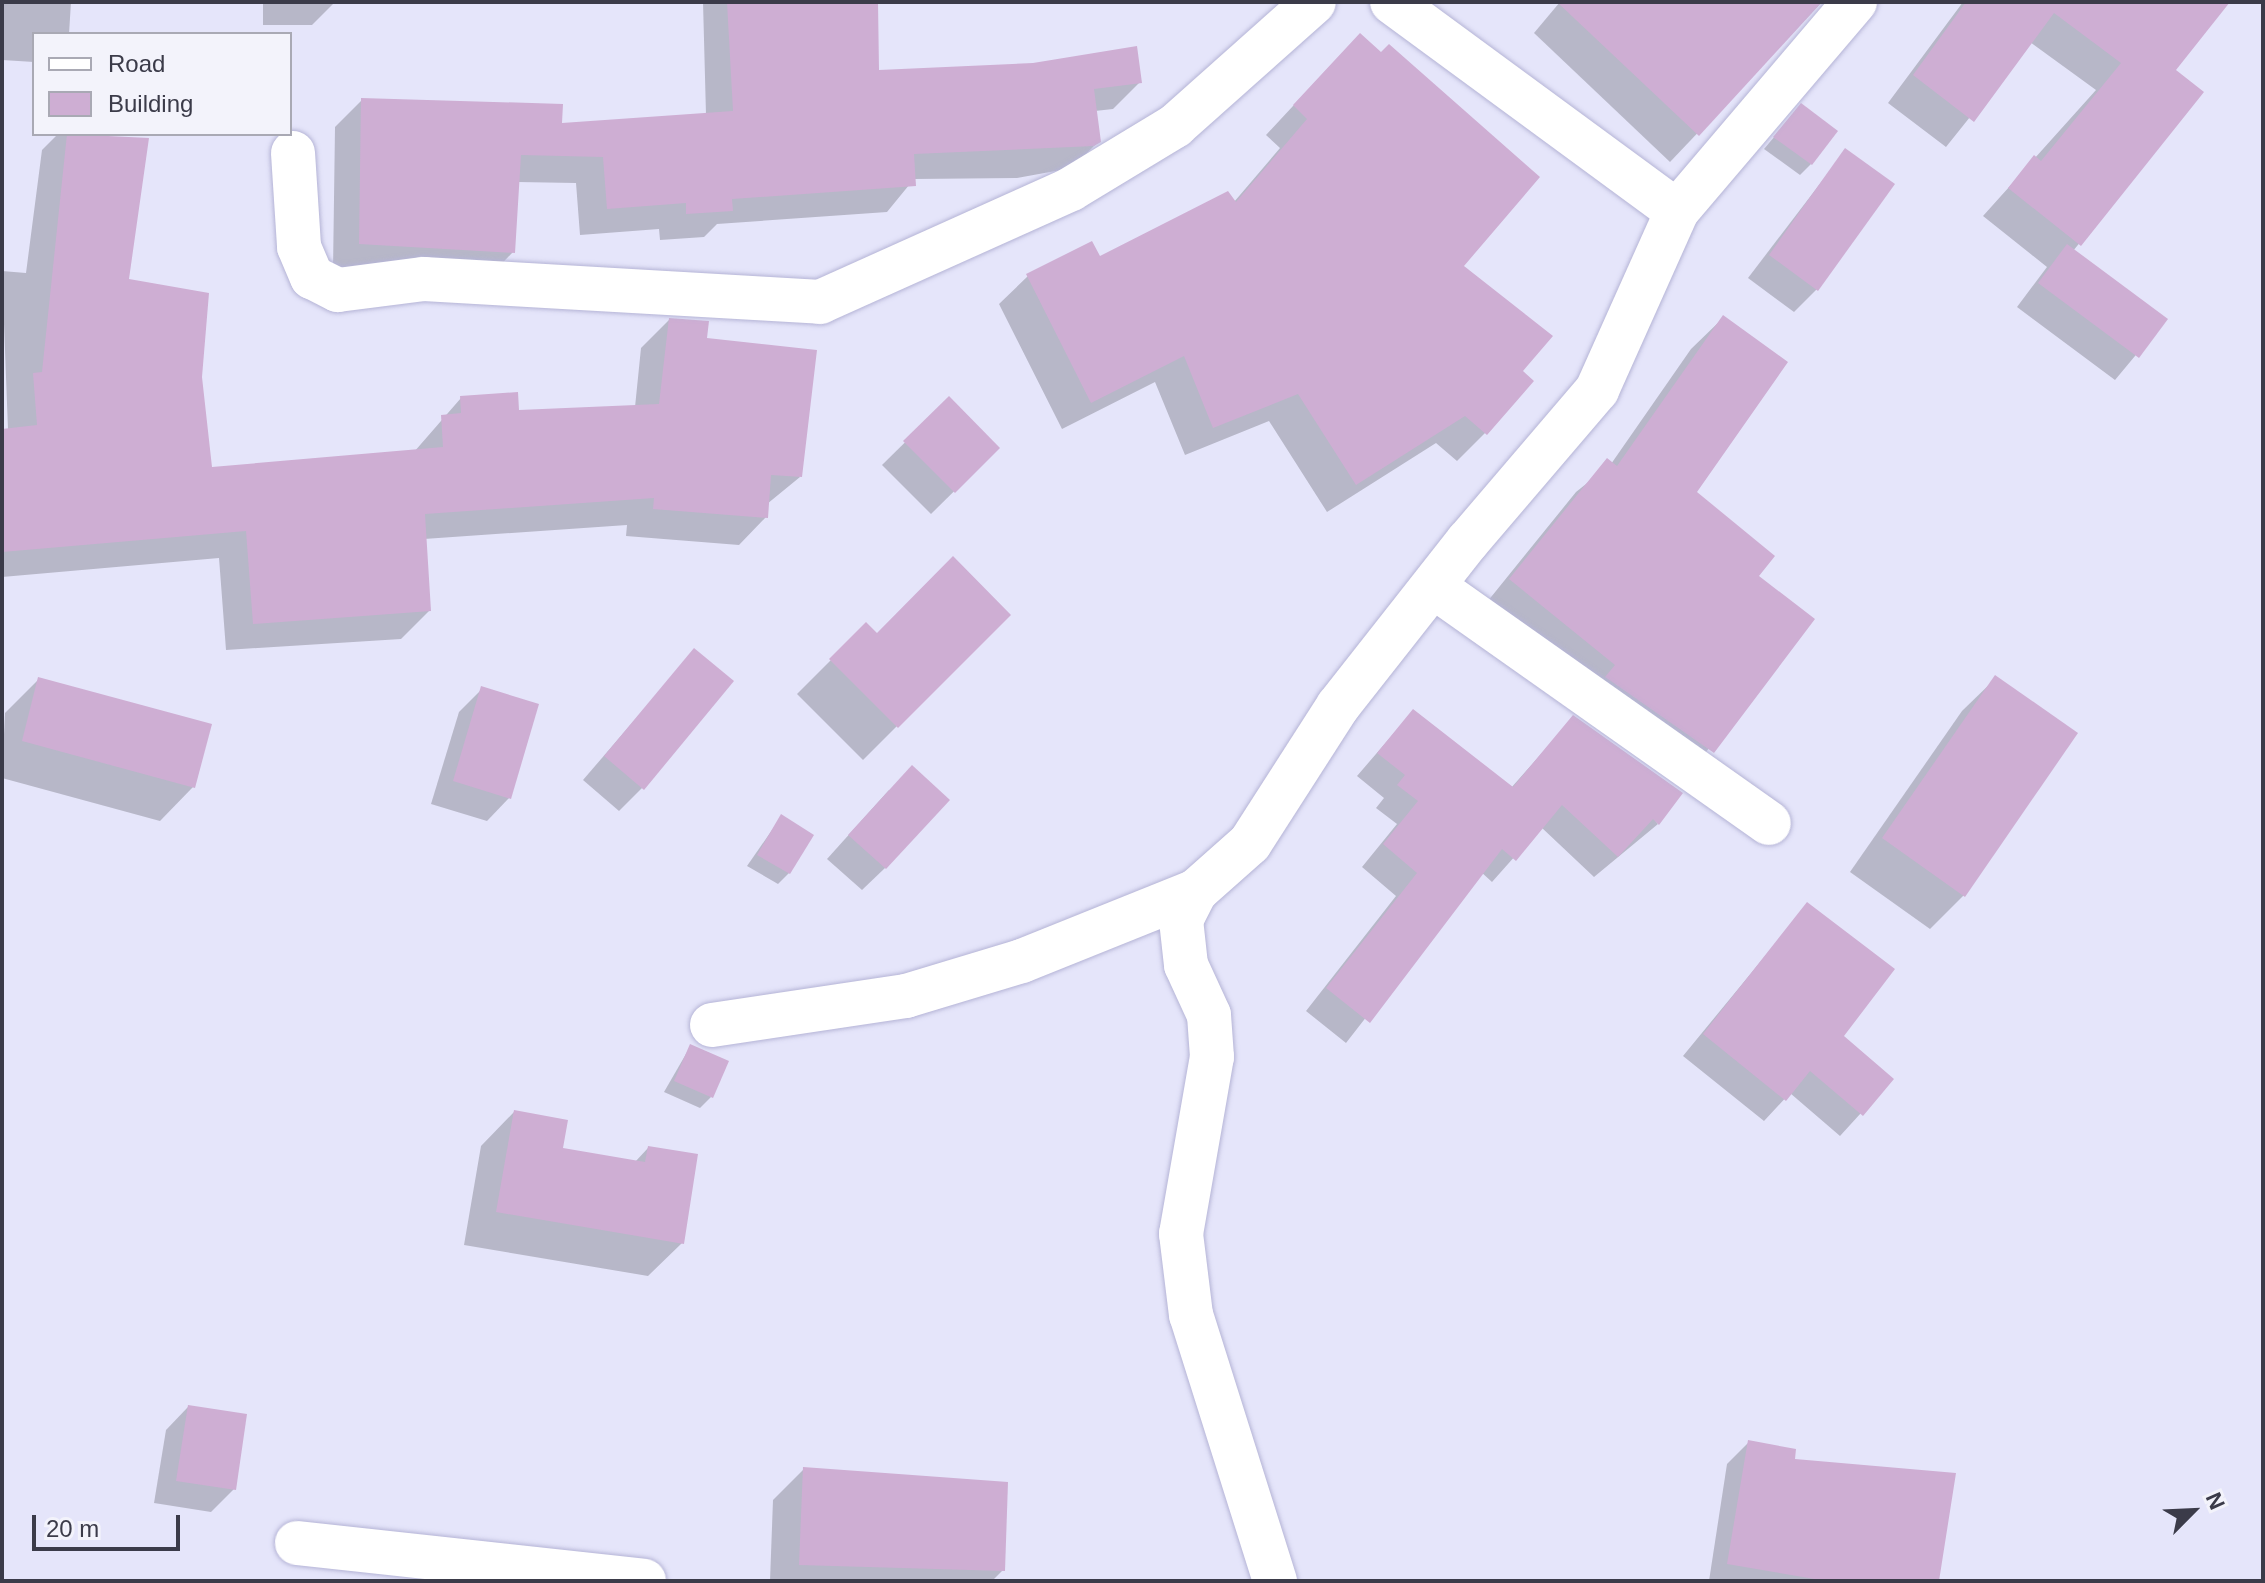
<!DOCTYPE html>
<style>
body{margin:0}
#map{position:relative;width:2265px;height:1583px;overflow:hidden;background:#e5e5fa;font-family:Helvetica,sans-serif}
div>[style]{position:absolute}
.shadow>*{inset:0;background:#0003}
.building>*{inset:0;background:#ceaed3}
.roads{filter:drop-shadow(0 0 2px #b5b4d6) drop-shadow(0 0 2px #b5b4d6)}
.minor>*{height:44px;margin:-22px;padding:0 22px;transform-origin:22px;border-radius:22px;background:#fff}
span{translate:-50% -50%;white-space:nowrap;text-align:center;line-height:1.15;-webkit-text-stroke:8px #f3f3fb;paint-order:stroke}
.frame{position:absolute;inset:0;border:4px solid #3b3b49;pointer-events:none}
.legend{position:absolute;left:32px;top:32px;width:260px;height:104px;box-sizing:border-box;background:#f3f3fb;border:2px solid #a9a9b4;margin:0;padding:10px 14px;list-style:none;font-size:24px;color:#3b3b49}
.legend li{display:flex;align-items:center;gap:16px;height:40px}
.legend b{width:40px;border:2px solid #a9a9b4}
.north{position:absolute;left:2153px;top:1471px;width:80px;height:80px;-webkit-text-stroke:6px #f3f3fb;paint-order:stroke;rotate:66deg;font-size:22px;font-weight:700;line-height:32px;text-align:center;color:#3b3b49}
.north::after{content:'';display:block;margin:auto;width:28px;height:36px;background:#3b3b49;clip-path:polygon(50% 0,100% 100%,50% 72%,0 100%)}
.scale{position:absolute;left:32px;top:1515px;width:148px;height:36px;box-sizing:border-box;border:4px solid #3b3b49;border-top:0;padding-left:10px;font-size:24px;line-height:28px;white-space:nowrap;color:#3b3b49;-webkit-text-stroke:6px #f3f3fb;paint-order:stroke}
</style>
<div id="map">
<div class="shadow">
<i style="clip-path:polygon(2px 2px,71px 2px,69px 34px,34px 34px,34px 62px,2px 60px)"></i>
<i style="clip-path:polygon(263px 2px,335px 2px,312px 25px,263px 25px)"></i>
<i style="clip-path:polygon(703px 2px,876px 2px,877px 72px,1140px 82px,1113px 109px,1095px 111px,1099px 141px,1072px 168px,1017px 178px,914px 179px,887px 212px,717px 224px,704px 237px,660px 240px,659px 229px,580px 235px,576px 183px,517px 182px,513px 252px,487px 279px,333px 270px,335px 127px,362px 100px,560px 125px,706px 115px)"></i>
<i style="clip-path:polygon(1560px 2px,1822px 2px,1670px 162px,1534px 33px)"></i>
<i style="clip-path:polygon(1963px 2px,2228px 2px,2173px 70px,2201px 93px,2073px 251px,2165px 320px,2115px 380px,2017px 307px,2047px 267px,1983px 216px,2096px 90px,2030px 42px,1946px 147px,1888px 103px)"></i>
<i style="clip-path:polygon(1332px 64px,1520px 371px,1485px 433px,1457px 461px,1436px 443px,1327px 512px,1269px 421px,1185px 455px,1155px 382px,1062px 429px,999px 304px,1028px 276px,1099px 259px,1234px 202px,1280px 148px,1266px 135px)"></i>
<i style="clip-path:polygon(1791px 117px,1811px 164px,1800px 175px,1764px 149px)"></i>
<i style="clip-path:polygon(58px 134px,147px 139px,127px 281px,200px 377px,210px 469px,414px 452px,461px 398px,517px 412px,635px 407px,641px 348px,669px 320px,705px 339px,800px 477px,767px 504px,766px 517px,739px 545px,626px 536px,627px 525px,424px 539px,429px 611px,401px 639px,226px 650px,219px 558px,2px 577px,2px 431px,8px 430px,2px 271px,26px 273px,42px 150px)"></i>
<i style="clip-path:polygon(1845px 151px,1817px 289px,1794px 312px,1748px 278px)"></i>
<i style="clip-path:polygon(1723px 318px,1694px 492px,1756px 576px,1812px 620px,1681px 783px,1479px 612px,1576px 492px,1611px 464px,1691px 349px)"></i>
<i style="clip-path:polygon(949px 399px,998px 448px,931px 514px,882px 465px)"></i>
<i style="clip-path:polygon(1008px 615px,863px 760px,797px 694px,866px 625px,877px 636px)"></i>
<i style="clip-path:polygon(694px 651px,642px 788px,619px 811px,583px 780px)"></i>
<i style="clip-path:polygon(1996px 678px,1964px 895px,1930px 929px,1850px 872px,1962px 711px)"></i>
<i style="clip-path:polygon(39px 679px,193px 787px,160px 821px,2px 778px,5px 713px)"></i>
<i style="clip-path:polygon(482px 689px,509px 798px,487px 821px,431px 804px,459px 712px)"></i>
<i style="clip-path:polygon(1413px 711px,1511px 788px,1573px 718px,1658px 824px,1594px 877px,1541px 827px,1492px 882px,1480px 871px,1346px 1043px,1306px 1011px,1396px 896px,1362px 867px,1397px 824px,1376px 808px,1384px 798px,1357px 776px)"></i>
<i style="clip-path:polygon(889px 790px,885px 868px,862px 890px,827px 859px)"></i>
<i style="clip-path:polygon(781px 817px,789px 873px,778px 884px,747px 866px)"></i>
<i style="clip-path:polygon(1807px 905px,1841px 1036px,1892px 1079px,1840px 1136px,1790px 1093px,1764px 1121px,1683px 1056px)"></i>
<i style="clip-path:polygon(690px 1047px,711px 1097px,700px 1108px,664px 1092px)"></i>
<i style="clip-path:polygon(514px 1112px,561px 1150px,635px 1162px,648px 1148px,682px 1243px,648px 1276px,464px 1245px,481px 1146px)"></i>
<i style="clip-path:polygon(188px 1407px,234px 1489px,211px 1512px,154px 1503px,166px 1430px)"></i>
<i style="clip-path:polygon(1749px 1442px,1937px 1581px,1709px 1581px,1727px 1464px)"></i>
<i style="clip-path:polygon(804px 1469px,1003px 1570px,992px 1581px,770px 1581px,773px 1500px)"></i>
</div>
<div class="building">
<i style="clip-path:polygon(727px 2px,878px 2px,879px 70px,1033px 63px,1137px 46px,1142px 83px,1094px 89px,1101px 142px,1094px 146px,914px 154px,916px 186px,732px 199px,733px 211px,686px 214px,686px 203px,607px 209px,603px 157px,521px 155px,515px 253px,359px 244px,361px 98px,563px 104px,562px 123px,733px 111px)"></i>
<i style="clip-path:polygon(1557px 2px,1822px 2px,1699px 136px)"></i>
<i style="clip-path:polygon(1966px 2px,2230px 2px,2176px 70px,2204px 92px,2081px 246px,2008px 188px,2034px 155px,2041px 161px,2121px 63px,2054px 13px,1974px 122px,1913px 75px)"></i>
<i style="clip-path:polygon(1360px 33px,1381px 52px,1389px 44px,1540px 177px,1464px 266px,1553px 336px,1523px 371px,1534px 381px,1487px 435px,1465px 416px,1356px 485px,1298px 394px,1213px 428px,1184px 356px,1091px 403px,1026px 274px,1092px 241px,1100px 256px,1228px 191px,1236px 202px,1307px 119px,1293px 105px)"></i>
<i style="clip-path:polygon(1801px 103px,1838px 131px,1812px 165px,1773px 137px)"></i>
<i style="clip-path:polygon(67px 134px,149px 138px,129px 279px,209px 293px,202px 377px,212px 467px,443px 447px,441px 415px,461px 413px,460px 396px,518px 392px,519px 410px,659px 404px,669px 318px,709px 321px,707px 338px,817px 350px,802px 477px,771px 475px,768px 518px,653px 509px,654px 498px,425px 514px,431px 611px,253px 624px,246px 531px,2px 552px,2px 429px,37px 425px,33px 373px,42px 372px)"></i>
<i style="clip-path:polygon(1845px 148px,1895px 184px,1818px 291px,1769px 255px)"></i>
<i style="clip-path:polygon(2067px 244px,2168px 319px,2139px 358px,2038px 283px)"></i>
<i style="clip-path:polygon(1723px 315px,1788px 362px,1697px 492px,1775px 556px,1759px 576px,1815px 619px,1714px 753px,1605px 677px,1615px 665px,1509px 579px,1607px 458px,1617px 466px)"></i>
<i style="clip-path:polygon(949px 396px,1000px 448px,955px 493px,903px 441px)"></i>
<i style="clip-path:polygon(953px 556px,1011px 615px,898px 728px,829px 659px,866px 622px,877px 633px)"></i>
<i style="clip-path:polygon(694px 648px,734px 681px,644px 790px,604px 756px)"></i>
<i style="clip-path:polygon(1995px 675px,2078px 733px,1965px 897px,1882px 838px)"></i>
<i style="clip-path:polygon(38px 677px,212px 724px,195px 788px,22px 741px)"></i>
<i style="clip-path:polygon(481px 686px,539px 704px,511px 799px,453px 781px)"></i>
<i style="clip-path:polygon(1413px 709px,1513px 787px,1573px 715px,1683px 793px,1659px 825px,1653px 819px,1618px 857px,1562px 805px,1516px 861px,1502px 849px,1370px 1023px,1326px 988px,1417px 873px,1383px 844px,1418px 801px,1397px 785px,1405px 775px,1377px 753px)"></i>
<i style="clip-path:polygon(912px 765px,950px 800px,886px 869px,848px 835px)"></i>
<i style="clip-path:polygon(781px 814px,814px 835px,790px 874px,757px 855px)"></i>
<i style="clip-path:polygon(1807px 902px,1895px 969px,1844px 1036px,1894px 1079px,1863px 1116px,1810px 1071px,1786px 1101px,1703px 1034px)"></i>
<i style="clip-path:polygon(690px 1044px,729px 1061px,713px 1098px,674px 1081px)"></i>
<i style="clip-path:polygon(514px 1110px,568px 1120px,563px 1148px,645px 1162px,648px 1146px,698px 1154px,684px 1244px,496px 1212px)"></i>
<i style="clip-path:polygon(188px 1405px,247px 1414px,236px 1490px,176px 1481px)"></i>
<i style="clip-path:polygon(1748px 1440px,1796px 1449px,1795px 1459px,1956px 1473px,1939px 1581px,1826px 1581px,1727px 1564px)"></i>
<i style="clip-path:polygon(803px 1467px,1008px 1482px,1005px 1571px,799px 1565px)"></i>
</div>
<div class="roads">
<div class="minor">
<i style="left:1392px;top:2px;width:353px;rotate:36.3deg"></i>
<i style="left:293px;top:153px;width:94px;rotate:86.3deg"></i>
<i style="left:299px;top:247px;width:33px;rotate:67deg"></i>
<i style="left:312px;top:277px;width:29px;rotate:27deg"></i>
<i style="left:338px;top:290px;width:87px;rotate:-7.3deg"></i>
<i style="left:424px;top:279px;width:397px;rotate:3.3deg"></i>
<i style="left:820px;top:302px;width:275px;rotate:-24.2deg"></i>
<i style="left:1071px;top:189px;width:122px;rotate:-31.2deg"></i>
<i style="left:1175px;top:126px;width:186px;rotate:-41.7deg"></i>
<i style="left:1437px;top:589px;width:406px;rotate:35.2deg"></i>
<i style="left:712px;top:1025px;width:196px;rotate:-8.5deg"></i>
<i style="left:906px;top:996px;width:121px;rotate:-16.8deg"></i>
<i style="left:1022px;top:961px;width:188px;rotate:-21.9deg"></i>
<i style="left:297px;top:1543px;width:349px;rotate:6.2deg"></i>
<i style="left:1275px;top:1581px;width:279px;rotate:-107.5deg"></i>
<i style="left:1191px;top:1315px;width:82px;rotate:-97deg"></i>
<i style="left:1181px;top:1234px;width:180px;rotate:-80.1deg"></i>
<i style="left:1212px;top:1057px;width:42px;rotate:-94.1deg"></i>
<i style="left:1209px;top:1015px;width:55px;rotate:-114.7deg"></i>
<i style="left:1186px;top:965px;width:45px;rotate:-96.3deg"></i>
<i style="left:1181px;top:920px;width:33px;rotate:-63deg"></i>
<i style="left:1196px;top:891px;width:72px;rotate:-41.6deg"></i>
<i style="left:1250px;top:843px;width:163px;rotate:-57.3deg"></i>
<i style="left:1338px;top:706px;width:210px;rotate:-51.8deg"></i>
<i style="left:1468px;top:541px;width:199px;rotate:-49.5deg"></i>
<i style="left:1597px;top:390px;width:196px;rotate:-65.9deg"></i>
<i style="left:1677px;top:211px;width:275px;rotate:-49.6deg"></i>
</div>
</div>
<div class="frame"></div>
<ul class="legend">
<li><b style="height:10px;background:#fff"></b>Road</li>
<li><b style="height:22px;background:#ceaed3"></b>Building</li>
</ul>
<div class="north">N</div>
<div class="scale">20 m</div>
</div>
